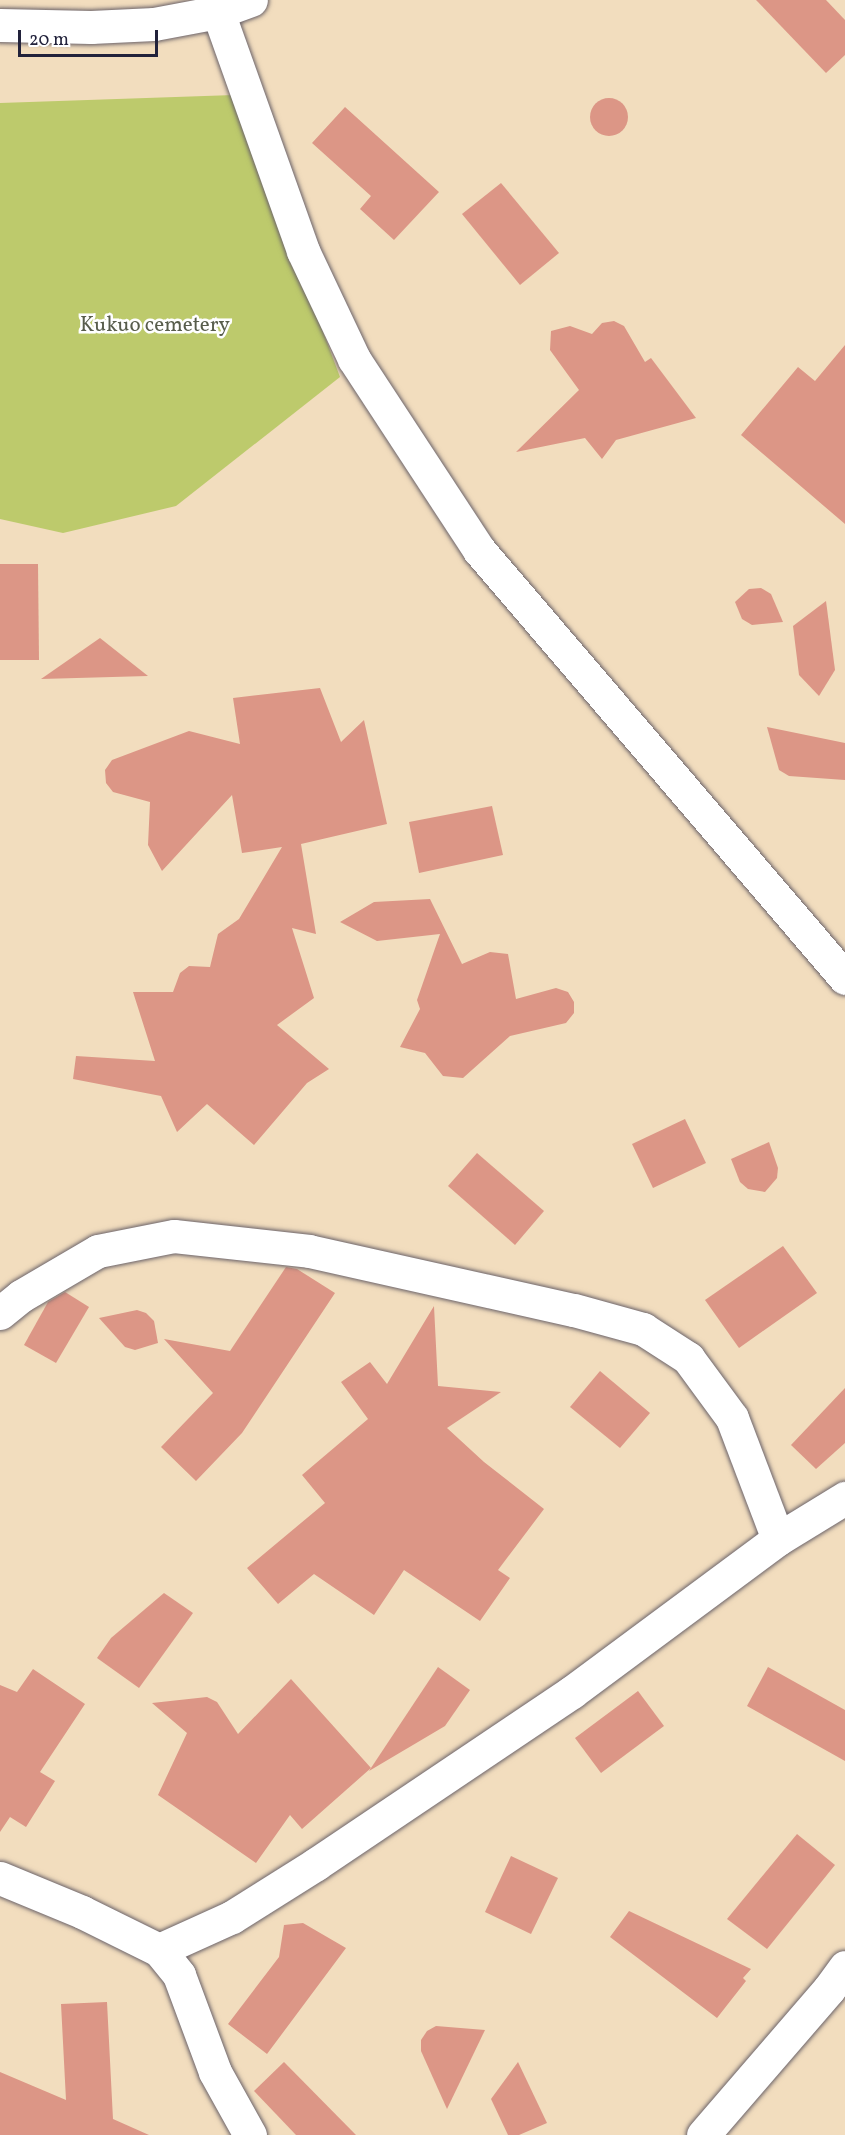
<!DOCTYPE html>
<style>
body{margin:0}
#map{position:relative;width:845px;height:2135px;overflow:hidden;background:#f2ddbe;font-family:Vollkorn,serif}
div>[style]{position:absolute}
.green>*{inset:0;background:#bdca6c}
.building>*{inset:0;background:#dc9686}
.round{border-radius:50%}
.roads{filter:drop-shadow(0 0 2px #6b6369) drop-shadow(0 0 2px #6b6369)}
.minor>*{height:33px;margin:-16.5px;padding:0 16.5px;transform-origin:16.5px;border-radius:16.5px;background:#fff}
span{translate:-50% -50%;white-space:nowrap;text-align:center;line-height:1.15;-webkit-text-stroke:5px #fff;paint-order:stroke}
.park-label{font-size:21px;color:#585d4c}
.scale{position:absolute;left:18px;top:30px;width:140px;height:27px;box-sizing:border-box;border:3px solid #22223b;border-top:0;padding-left:8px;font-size:18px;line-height:21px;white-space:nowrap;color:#22223b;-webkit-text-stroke:4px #fff;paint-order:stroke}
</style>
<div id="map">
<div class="green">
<i style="clip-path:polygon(234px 95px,340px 377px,176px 506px,63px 533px,0 519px,0 103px)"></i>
</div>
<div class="building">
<i style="clip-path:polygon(756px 0,826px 0,845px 20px,845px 55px,826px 73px)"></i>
<i class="round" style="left:590px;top:98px;width:38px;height:38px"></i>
<i style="clip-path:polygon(345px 107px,439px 192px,394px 240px,360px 209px,371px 196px,312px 143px)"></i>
<i style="clip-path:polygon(501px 183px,559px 253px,520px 285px,462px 214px)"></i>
<i style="clip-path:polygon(614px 321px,624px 326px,645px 362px,651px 358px,696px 418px,616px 440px,602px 459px,585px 438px,516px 452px,579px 390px,550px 350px,551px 331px,570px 326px,592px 334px,602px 323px)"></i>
<i style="clip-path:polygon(845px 345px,845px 524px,741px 435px,798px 367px,815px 381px)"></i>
<i style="clip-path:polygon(0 564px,38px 564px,39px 660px,0 660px)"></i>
<i style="clip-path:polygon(761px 588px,771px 594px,783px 622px,752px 625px,742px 619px,735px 602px,749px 589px)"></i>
<i style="clip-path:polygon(826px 601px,835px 670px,819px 696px,799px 675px,793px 626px)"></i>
<i style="clip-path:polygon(100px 638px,148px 676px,41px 679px)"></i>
<i style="clip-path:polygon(320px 688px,341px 742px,364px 720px,387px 824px,301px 844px,316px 934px,292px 928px,314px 998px,277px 1025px,329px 1069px,307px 1083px,254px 1145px,207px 1104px,177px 1132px,161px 1096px,73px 1079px,76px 1056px,155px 1061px,133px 992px,173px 992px,180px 973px,189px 966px,210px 967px,218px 934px,239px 919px,282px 847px,242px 853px,232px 795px,162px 871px,148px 845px,150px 802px,113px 792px,106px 783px,105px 770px,112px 760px,189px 731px,240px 744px,233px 698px)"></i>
<i style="clip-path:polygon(767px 727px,845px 743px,845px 780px,789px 776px,779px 770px)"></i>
<i style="clip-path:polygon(492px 806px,503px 855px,419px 873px,409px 822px)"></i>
<i style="clip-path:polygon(430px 899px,462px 964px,490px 952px,508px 954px,516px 999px,556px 988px,568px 992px,574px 1002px,574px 1013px,566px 1023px,510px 1036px,463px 1078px,443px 1076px,425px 1053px,400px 1047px,420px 1009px,417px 1000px,440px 934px,377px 941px,340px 922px,374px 902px)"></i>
<i style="clip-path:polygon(685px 1119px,706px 1163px,653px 1188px,632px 1144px)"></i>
<i style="clip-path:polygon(769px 1142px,778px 1168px,777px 1178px,765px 1192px,748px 1189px,740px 1182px,731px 1159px)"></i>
<i style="clip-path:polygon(477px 1153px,544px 1211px,515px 1245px,448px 1186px)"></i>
<i style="clip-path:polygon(783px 1246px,817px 1293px,739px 1348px,705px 1300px)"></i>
<i style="clip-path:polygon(286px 1267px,297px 1269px,335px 1293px,242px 1433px,196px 1481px,161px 1447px,213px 1393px,164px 1339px,230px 1351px)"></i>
<i style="clip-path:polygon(65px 1292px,89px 1307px,56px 1363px,24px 1345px,48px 1302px)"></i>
<i style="clip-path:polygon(434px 1306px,438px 1386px,501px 1392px,447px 1428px,484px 1462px,544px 1509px,498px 1570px,510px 1578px,480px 1621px,404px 1570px,374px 1615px,314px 1574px,278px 1604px,247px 1568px,325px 1503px,302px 1475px,368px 1419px,341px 1382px,370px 1362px,387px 1384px)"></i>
<i style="clip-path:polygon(137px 1310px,146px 1313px,154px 1321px,158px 1343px,135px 1350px,125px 1347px,99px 1318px)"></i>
<i style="clip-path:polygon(600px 1371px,650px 1413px,620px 1448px,570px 1407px)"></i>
<i style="clip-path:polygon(845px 1388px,845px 1443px,816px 1469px,791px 1445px)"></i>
<i style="clip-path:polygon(164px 1593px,193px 1613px,139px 1688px,97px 1658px,111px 1638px)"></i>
<i style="clip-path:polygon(438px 1667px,470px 1690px,445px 1726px,369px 1771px)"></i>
<i style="clip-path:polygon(768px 1667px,845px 1710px,845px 1761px,747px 1706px)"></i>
<i style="clip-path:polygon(33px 1669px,85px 1704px,40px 1772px,55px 1781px,26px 1827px,10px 1817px,0 1832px,0 1685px,17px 1692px)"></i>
<i style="clip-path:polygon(291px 1679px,371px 1768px,302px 1829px,290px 1815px,256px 1863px,158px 1795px,187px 1733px,152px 1703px,207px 1697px,217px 1702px,238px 1734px)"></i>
<i style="clip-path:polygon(638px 1691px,664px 1726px,601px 1773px,575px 1738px)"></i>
<i style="clip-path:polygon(797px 1834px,835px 1865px,767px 1949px,727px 1919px)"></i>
<i style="clip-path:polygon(511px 1856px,558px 1878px,531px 1934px,485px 1912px)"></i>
<i style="clip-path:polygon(629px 1911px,751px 1969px,743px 1978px,746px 1981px,717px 2018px,610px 1937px)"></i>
<i style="clip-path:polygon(303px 1923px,346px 1948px,267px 2054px,228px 2024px,279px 1957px,284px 1925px)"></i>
<i style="clip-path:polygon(107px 2002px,113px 2119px,149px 2135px,0 2135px,0 2072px,66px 2100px,61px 2004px)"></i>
<i style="clip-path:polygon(436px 2026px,485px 2030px,447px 2109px,421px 2051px,421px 2040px,427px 2031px)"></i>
<i style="clip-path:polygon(284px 2062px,356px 2135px,296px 2135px,254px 2091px)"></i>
<i style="clip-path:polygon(518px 2062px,547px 2123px,519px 2135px,508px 2135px,491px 2099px)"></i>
</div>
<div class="roads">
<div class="minor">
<i style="left:218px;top:12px;width:254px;rotate:70.4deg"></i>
<i style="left:303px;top:251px;width:119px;rotate:64.7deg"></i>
<i style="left:354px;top:359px;width:228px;rotate:56.8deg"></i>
<i style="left:479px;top:550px;width:563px;rotate:49.46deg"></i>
<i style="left:0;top:25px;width:91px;rotate:1.3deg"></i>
<i style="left:91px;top:27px;width:63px;rotate:-2.7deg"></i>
<i style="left:154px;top:24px;width:65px;rotate:-10.6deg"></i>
<i style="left:218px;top:12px;width:35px;rotate:-20deg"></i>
<i style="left:0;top:1313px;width:27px;rotate:-39deg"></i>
<i style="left:21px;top:1296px;width:89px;rotate:-30.3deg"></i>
<i style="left:98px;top:1251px;width:77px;rotate:-11.2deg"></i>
<i style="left:174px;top:1236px;width:136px;rotate:6.3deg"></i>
<i style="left:309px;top:1251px;width:271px;rotate:12.6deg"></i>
<i style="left:574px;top:1310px;width:72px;rotate:15.4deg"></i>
<i style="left:643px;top:1329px;width:54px;rotate:32.8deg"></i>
<i style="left:688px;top:1358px;width:74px;rotate:53.7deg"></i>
<i style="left:732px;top:1418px;width:129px;rotate:69.2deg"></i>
<i style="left:0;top:1878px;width:89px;rotate:22.5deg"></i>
<i style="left:82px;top:1912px;width:86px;rotate:26.3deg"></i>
<i style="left:159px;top:1950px;width:32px;rotate:51deg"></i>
<i style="left:179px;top:1975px;width:103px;rotate:69.6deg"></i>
<i style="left:215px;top:2072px;width:72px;rotate:60.9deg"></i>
<i style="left:159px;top:1950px;width:80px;rotate:-24.3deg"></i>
<i style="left:232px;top:1917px;width:99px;rotate:-32.2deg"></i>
<i style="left:316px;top:1864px;width:308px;rotate:-33.9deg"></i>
<i style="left:572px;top:1692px;width:257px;rotate:-36.6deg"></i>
<i style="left:778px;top:1539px;width:79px;rotate:-31.5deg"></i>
<i style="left:703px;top:2135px;width:193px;rotate:-49.2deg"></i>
<i style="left:829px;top:1989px;width:27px;rotate:-54deg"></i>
</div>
</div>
<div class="park-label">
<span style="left:155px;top:326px">Kukuo cemetery</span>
</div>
<div class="scale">20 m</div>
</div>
